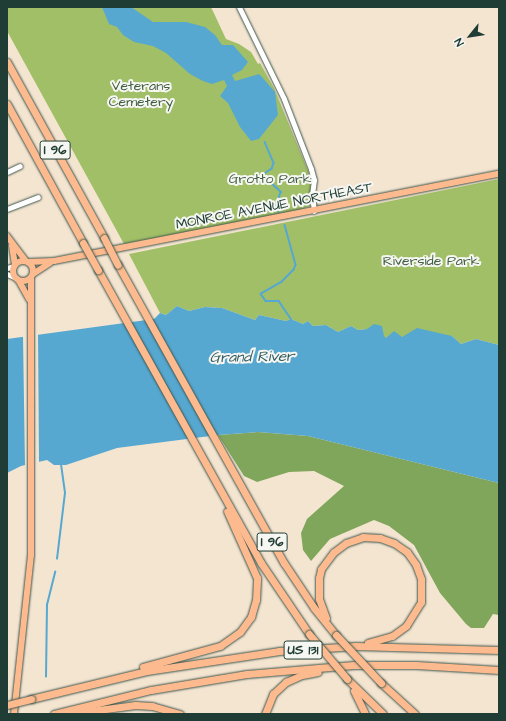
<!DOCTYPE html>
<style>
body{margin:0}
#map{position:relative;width:506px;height:721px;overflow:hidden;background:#f4e5d1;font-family:"Architects Daughter",sans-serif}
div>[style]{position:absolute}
.green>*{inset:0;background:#a1bf67}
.forest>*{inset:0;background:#80a65c}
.water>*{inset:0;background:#56a8d1}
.pier>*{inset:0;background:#f4e5d1}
.stream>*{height:1.5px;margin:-0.75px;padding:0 0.75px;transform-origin:0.75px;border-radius:0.75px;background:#56a8d1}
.roads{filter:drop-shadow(0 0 1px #3f564c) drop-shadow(0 0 1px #3f564c)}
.minor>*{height:5px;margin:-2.5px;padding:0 2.5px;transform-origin:2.5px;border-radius:2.5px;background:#fff}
.major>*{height:6px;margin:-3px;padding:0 3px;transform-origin:3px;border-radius:3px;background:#fcba8e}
.major>.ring{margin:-3px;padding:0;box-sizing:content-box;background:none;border:6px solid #fcba8e;border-radius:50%}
.highway>*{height:7px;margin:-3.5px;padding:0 3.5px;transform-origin:3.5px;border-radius:3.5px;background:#fcba8e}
.bridges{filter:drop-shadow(0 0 1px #3f564c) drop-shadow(0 0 1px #3f564c)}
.highway-bridge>*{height:7px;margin:-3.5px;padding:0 3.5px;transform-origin:3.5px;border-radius:3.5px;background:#fcba8e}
span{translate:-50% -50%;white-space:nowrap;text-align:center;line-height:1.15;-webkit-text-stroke:4px #f6f6f2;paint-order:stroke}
.shield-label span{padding:1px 3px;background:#f6f6f2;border:1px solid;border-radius:3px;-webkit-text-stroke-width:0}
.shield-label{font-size:13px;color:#1f3d34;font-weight:700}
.park-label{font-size:14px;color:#405e41}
.street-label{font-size:14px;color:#1f3d34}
.water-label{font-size:15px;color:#305d63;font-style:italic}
.frame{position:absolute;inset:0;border:8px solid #1f3d34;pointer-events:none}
.north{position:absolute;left:450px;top:16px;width:40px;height:40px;-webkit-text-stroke:3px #f6f6f2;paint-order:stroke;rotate:240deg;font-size:11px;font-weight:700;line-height:16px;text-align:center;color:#1f3d34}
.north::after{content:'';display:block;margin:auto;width:14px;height:18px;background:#1f3d34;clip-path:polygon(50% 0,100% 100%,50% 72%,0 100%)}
</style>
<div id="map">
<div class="green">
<i style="clip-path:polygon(7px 7px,211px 7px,226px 39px,239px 44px,251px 52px,258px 64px,260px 63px,274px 88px,311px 178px,310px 206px,295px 212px,124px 244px,7px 31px)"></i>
<i style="clip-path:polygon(499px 179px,499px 345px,476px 339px,461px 344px,452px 336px,386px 338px,367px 329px,358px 330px,351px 326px,338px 332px,326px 325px,313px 326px,308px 321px,303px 324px,291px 319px,286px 321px,259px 315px,255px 320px,222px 308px,205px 307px,189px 311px,177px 306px,166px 315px,160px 313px,129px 254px)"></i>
</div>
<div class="forest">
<i style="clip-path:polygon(258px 432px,308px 436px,499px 483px,499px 615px,493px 614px,484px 628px,471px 628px,466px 624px,440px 593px,414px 545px,389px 526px,374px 520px,330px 539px,311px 561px,303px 550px,301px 533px,307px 519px,344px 486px,314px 471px,289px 472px,257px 482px,244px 476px,218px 435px)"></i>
</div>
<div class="water">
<i style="clip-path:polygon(102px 7px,131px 7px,153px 22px,186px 22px,205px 27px,215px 35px,222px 45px,233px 45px,248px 62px,242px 70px,232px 75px,235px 81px,259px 74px,262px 77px,275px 92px,278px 115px,259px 139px,251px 141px,240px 127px,228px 103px,220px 96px,227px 86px,224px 80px,212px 84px,203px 81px,190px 74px,166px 53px,153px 46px,134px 42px,123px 35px,117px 27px,109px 24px)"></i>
<i style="clip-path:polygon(177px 306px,189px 311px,205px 307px,222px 308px,255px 320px,259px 315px,286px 321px,291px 319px,303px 324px,308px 321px,313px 326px,326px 325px,338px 332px,351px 326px,358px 330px,367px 329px,374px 324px,382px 326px,384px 336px,386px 338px,394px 331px,402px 337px,417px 328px,452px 336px,461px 344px,476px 339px,499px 345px,499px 483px,308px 436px,258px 432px,218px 435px,117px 448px,66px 465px,54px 465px,47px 460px,21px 466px,7px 473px,7px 339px,154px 319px,160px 313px,166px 315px)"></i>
</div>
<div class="pier">
<i style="clip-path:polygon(38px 333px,39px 464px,25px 467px,23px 335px)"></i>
</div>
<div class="stream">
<i style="left:265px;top:142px;width:23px;rotate:67deg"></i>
<i style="left:274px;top:163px;width:6px;rotate:108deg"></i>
<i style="left:272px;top:169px;width:11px;rotate:146deg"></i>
<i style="left:263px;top:175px;width:25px;rotate:43deg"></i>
<i style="left:281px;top:192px;width:14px;rotate:107deg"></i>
<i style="left:277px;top:205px;width:7px;rotate:74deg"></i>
<i style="left:285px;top:225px;width:41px;rotate:74.6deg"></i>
<i style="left:296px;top:265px;width:5px;rotate:112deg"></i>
<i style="left:294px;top:270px;width:17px;rotate:135deg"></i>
<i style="left:282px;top:282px;width:24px;rotate:150deg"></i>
<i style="left:261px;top:294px;width:9px;rotate:54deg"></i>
<i style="left:266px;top:301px;width:13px"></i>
<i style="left:279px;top:301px;width:22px;rotate:56deg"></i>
<i style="left:57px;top:559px;width:66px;rotate:-83.1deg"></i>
<i style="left:65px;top:493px;width:27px;rotate:-98deg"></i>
<i style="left:46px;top:677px;width:72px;rotate:-89.2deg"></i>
<i style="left:47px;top:605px;width:34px;rotate:-76deg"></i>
</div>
<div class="roads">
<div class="minor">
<i style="left:239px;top:7px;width:102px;rotate:63.9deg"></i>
<i style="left:284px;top:99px;width:75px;rotate:68.9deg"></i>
<i style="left:311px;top:169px;width:11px;rotate:75deg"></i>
<i style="left:314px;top:180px;width:15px;rotate:98deg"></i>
<i style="left:312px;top:195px;width:16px;rotate:83deg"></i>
<i style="left:7px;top:172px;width:14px;rotate:-25deg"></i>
<i style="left:7px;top:209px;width:33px;rotate:-21deg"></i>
<i style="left:7px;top:268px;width:7px;rotate:-16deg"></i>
<i style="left:7px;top:274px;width:10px;rotate:24deg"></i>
</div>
<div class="major">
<i style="left:7px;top:236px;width:31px;rotate:53deg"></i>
<i style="left:12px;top:246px;width:19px;rotate:81deg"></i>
<i class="ring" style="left:13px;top:261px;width:14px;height:14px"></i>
<i style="left:28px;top:262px;width:26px;rotate:-2deg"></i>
<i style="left:54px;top:261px;width:453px;rotate:-11.1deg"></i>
<i style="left:33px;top:274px;width:20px;rotate:-33deg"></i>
<i style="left:19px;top:281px;width:21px;rotate:61deg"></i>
<i style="left:14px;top:714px;width:160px;rotate:-83.9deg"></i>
<i style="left:31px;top:555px;width:277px;rotate:-90deg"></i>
</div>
<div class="highway">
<i style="left:7px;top:62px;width:201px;rotate:61.1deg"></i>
<i style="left:7px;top:104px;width:158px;rotate:61.3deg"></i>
<i style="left:118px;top:265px;width:341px;rotate:60.9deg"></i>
<i style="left:284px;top:563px;width:54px;rotate:56.3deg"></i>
<i style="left:314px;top:608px;width:35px;rotate:51deg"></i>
<i style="left:98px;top:270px;width:335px;rotate:60.9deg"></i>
<i style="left:261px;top:563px;width:86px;rotate:55.9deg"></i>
<i style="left:326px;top:618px;width:20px;rotate:-110deg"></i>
<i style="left:319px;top:599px;width:21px;rotate:-90deg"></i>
<i style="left:319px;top:578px;width:9px;rotate:-77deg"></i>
<i style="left:321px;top:569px;width:21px;rotate:-53deg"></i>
<i style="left:334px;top:552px;width:15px;rotate:-37deg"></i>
<i style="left:346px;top:543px;width:18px;rotate:-19deg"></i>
<i style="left:363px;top:537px;width:17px;rotate:3deg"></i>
<i style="left:380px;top:538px;width:15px;rotate:20deg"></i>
<i style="left:394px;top:543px;width:16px;rotate:35deg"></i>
<i style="left:407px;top:552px;width:16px;rotate:55deg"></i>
<i style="left:416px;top:565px;width:15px;rotate:70deg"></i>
<i style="left:421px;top:579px;width:23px;rotate:90deg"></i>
<i style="left:421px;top:602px;width:28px;rotate:122deg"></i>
<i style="left:406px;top:626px;width:17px;rotate:144deg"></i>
<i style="left:392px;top:636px;width:25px;rotate:164deg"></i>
<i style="left:143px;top:667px;width:80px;rotate:-15.3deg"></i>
<i style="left:220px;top:646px;width:24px;rotate:-35deg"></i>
<i style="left:240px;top:632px;width:19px;rotate:-54deg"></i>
<i style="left:251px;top:617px;width:18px;rotate:-74deg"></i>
<i style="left:256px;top:600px;width:22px;rotate:-87deg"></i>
<i style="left:257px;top:578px;width:73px;rotate:-114.1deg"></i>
<i style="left:347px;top:679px;width:50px;rotate:44.2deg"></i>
<i style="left:381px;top:683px;width:46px;rotate:42.4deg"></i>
<i style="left:354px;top:691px;width:25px;rotate:64deg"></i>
<i style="left:31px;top:699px;width:119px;rotate:-13.6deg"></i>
<i style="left:147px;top:671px;width:134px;rotate:-8.6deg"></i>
<i style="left:279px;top:651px;width:77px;rotate:-3.7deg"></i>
<i style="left:356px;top:646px;width:143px;rotate:1.6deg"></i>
<i style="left:76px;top:713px;width:60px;rotate:-7.7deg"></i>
<i style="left:135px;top:705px;width:17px;rotate:3deg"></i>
<i style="left:152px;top:706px;width:29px;rotate:16deg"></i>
<i style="left:54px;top:714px;width:100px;rotate:-13.9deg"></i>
<i style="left:151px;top:690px;width:97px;rotate:-9.5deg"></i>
<i style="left:247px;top:674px;width:107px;rotate:-4.8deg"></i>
<i style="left:354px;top:665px;width:62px"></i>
<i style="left:416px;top:665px;width:83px;rotate:3.4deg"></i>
<i style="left:265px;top:714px;width:22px;rotate:-68deg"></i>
<i style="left:273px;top:694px;width:18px;rotate:-43deg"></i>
<i style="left:286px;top:682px;width:17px;rotate:-24deg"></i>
<i style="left:302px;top:675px;width:16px;rotate:-11deg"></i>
</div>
</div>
<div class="bridges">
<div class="highway-bridge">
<i style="left:104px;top:238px;width:30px;rotate:63deg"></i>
<i style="left:83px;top:243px;width:31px;rotate:61deg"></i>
<i style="left:309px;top:634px;width:59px;rotate:49.8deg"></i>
<i style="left:336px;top:635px;width:66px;rotate:46.8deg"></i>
<i style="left:7px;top:705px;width:25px;rotate:-14deg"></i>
</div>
</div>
<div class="shield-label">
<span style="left:55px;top:150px">I 96</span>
<span style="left:272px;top:542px">I 96</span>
<span style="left:303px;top:650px">US 131</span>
</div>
<div class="park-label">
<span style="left:141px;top:94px">Veterans<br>Cemetery</span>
<span style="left:270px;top:179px">Grotto Park</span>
<span style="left:431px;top:261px">Riverside Park</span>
</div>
<div class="street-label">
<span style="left:274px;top:206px;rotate:-11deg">MONROE AVENUE NORTHEAST</span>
</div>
<div class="water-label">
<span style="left:252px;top:357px;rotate:-1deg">Grand River</span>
</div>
<div class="frame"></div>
<div class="north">N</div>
</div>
